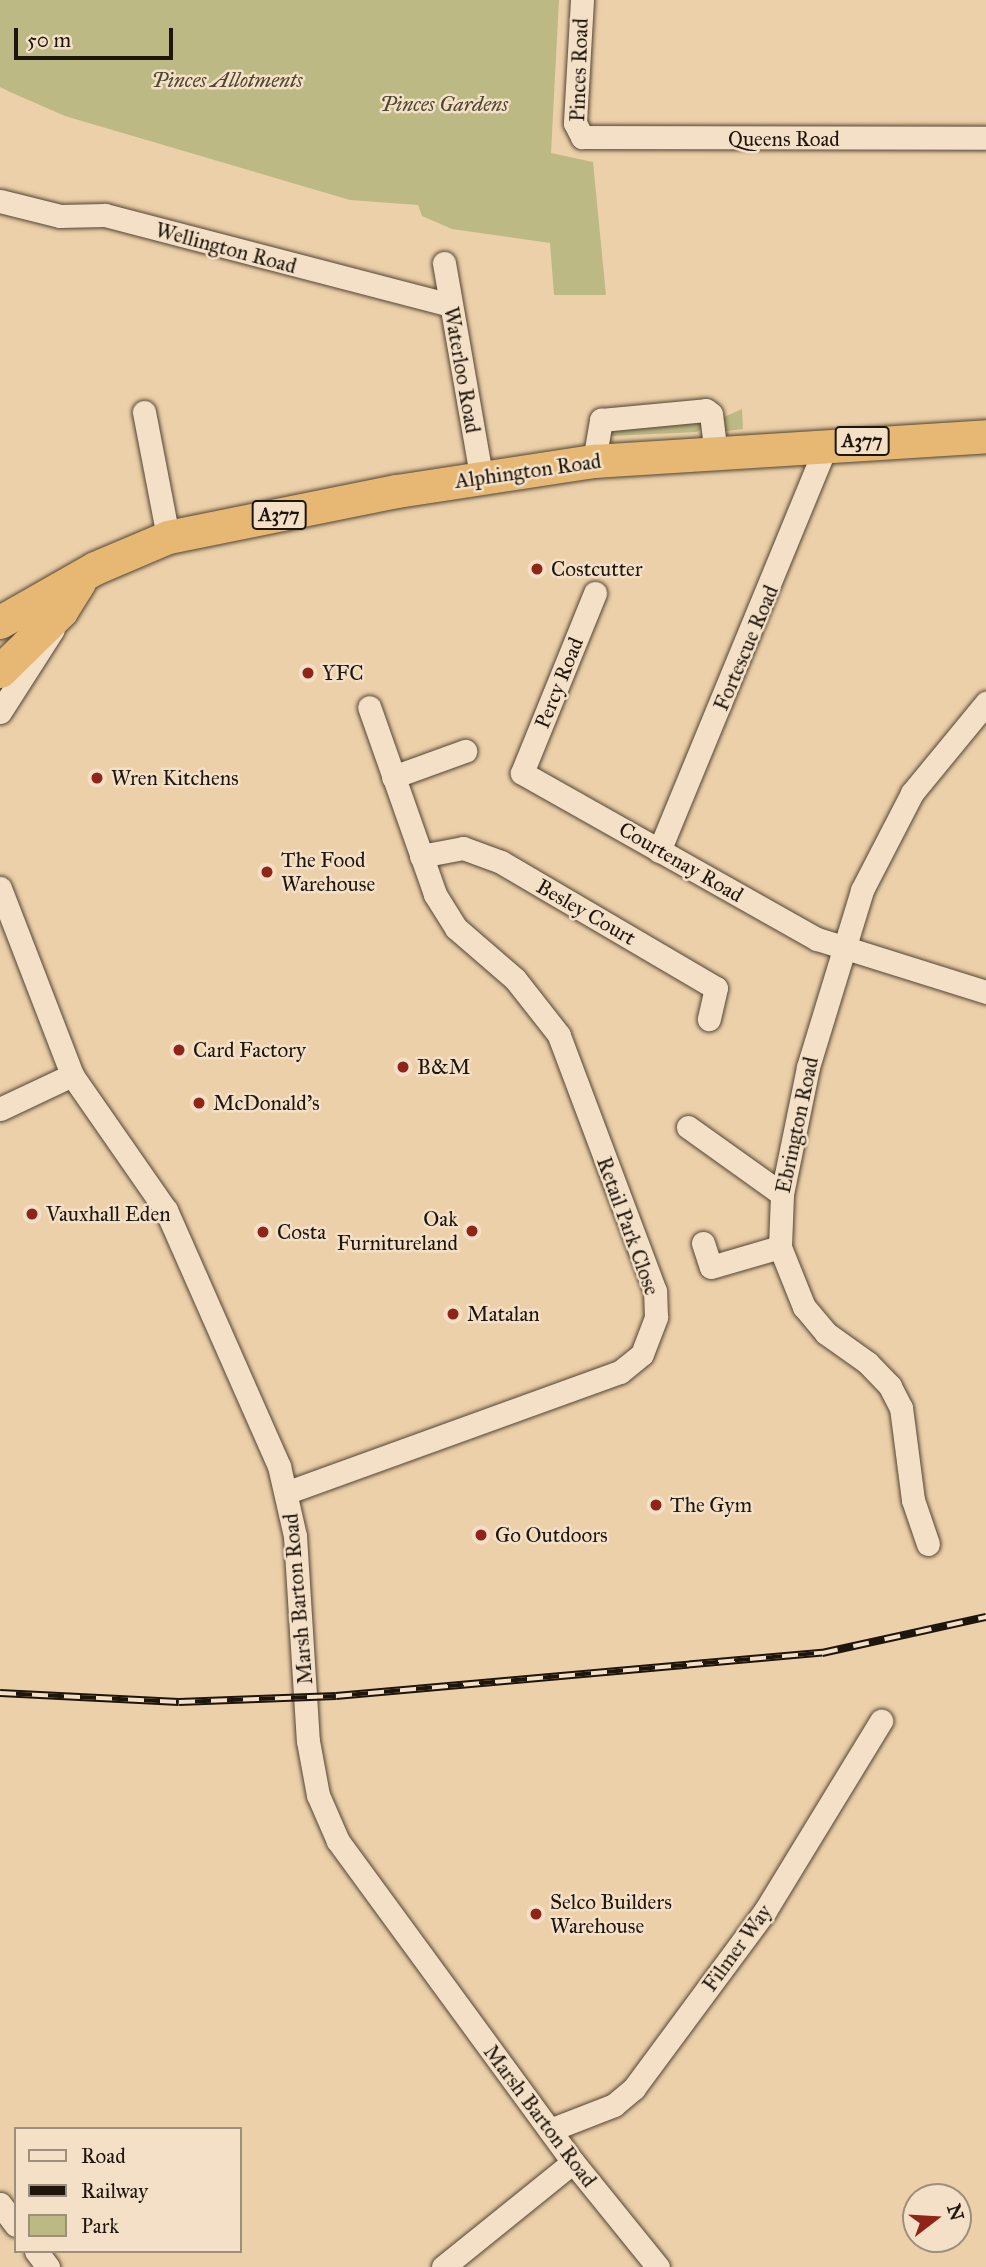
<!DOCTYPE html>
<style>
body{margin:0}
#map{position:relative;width:986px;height:2267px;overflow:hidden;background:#ecd0a9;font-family:"IM FELL Great Primer",serif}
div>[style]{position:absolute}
.green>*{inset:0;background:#bdb984}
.roads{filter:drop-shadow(0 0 2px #524434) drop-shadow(0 0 2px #524434)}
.minor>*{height:23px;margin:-11.5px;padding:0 11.5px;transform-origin:11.5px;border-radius:11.5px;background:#f3e0c7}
.highway>*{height:33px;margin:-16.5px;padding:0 16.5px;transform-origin:16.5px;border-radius:16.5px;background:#e6b874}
.rail>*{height:8px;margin-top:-4px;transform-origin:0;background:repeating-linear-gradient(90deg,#f3e0c7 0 16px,#1e150d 0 32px);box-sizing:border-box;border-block:2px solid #1e150d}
.dots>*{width:19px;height:19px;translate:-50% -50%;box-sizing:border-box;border:4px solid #f3e0c7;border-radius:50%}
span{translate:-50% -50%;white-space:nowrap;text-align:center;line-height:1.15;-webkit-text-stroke:5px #f3e0c7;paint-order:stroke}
.shield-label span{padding:2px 5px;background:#f3e0c7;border:2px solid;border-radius:5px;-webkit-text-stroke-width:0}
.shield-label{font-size:19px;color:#1e150d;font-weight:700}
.street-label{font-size:21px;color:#1e150d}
.park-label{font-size:21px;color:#4e4631;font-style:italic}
.poi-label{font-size:21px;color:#1e150d}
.left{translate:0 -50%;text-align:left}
.right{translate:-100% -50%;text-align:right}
.legend{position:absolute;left:14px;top:2127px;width:228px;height:126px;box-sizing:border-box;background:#f3e0c7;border:2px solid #9e8f7d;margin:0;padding:9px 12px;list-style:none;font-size:21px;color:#1e150d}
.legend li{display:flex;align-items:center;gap:14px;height:35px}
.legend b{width:35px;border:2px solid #9e8f7d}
.north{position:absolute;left:902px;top:2183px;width:70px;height:70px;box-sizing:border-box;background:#f3e0c7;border:2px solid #9e8f7d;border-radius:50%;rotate:73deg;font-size:19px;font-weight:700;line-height:28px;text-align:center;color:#1e150d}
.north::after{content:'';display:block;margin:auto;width:24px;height:32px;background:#8f2418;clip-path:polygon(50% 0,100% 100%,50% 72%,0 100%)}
.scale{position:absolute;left:14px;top:28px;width:159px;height:32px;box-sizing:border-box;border:4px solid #1e150d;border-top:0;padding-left:9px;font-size:21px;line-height:24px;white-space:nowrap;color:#1e150d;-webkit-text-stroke:5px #f3e0c7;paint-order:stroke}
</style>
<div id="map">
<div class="green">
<i style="clip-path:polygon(0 0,559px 0,551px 153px,593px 162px,606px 295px,554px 295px,550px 243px,452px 229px,422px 216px,418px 205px,350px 200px,65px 116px,10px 92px,0 87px)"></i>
<i style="clip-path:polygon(742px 409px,743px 429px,720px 432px,722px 418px)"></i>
<i style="clip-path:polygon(701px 420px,704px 426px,697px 432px,610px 436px,609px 426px)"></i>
</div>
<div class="roads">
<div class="minor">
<i style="left:582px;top:0;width:123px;rotate:93.3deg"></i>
<i style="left:575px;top:123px;width:16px;rotate:63deg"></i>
<i style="left:582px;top:137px;width:404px;rotate:0.1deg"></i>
<i style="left:0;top:201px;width:62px;rotate:14deg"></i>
<i style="left:60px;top:216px;width:45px;rotate:-1.3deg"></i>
<i style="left:105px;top:215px;width:357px;rotate:14.6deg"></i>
<i style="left:444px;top:263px;width:216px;rotate:80.1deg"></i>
<i style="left:144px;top:412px;width:127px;rotate:79.1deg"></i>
<i style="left:594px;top:461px;width:42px;rotate:-80.3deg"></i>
<i style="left:601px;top:420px;width:105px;rotate:-5.4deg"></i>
<i style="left:706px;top:410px;width:6px;rotate:39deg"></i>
<i style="left:711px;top:414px;width:38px;rotate:83deg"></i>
<i style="left:595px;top:593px;width:194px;rotate:112.1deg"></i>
<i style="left:522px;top:773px;width:338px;rotate:29.4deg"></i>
<i style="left:817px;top:939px;width:177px;rotate:17.4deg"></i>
<i style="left:0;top:712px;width:98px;rotate:-57.4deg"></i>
<i style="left:393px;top:777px;width:77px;rotate:-19.9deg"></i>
<i style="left:659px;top:851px;width:440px;rotate:-67.6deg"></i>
<i style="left:421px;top:856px;width:43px;rotate:-10.8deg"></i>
<i style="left:463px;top:848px;width:40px;rotate:20.2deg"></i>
<i style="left:501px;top:862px;width:249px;rotate:30.4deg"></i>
<i style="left:716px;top:988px;width:32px;rotate:103deg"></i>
<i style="left:0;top:888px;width:200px;rotate:68.9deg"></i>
<i style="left:72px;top:1075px;width:165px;rotate:55.2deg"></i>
<i style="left:166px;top:1210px;width:280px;rotate:66.2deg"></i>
<i style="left:279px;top:1466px;width:72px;rotate:77.1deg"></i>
<i style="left:295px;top:1536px;width:205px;rotate:86.4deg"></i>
<i style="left:308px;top:1741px;width:55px;rotate:79.5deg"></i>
<i style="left:318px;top:1795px;width:50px;rotate:66.5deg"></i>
<i style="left:338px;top:1841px;width:398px;rotate:53.8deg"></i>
<i style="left:573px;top:2162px;width:135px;rotate:51deg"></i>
<i style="left:0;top:1109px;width:80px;rotate:-25.3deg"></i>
<i style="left:688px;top:1127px;width:115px;rotate:35.5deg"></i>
<i style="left:703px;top:1243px;width:25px;rotate:72deg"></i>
<i style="left:711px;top:1267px;width:72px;rotate:-16.2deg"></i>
<i style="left:288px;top:1492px;width:353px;rotate:-19.9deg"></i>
<i style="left:620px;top:1372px;width:28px;rotate:-39deg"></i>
<i style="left:642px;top:1354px;width:40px;rotate:-69deg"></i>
<i style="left:656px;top:1317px;width:26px;rotate:-92deg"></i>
<i style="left:655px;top:1291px;width:273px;rotate:-110.6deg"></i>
<i style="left:559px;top:1035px;width:71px;rotate:-128.2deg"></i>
<i style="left:515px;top:979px;width:78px;rotate:-139.2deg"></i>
<i style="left:456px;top:928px;width:40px;rotate:-122deg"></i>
<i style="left:435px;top:894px;width:198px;rotate:-109.4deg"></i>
<i style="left:928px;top:1544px;width:46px;rotate:-108.8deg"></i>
<i style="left:913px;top:1500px;width:93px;rotate:-97.4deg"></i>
<i style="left:901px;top:1408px;width:25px;rotate:-117deg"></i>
<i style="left:890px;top:1386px;width:32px;rotate:-134deg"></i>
<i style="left:868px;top:1363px;width:52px;rotate:-144.5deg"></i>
<i style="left:826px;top:1333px;width:34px;rotate:-130deg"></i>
<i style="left:804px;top:1307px;width:65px;rotate:-111.8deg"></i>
<i style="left:780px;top:1247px;width:53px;rotate:-87.8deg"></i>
<i style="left:782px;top:1194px;width:130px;rotate:-78.4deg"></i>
<i style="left:808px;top:1067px;width:185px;rotate:-73deg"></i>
<i style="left:862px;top:890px;width:109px;rotate:-62.7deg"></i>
<i style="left:912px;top:793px;width:117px;rotate:-50.6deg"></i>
<i style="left:550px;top:2130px;width:69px;rotate:-21.3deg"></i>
<i style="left:614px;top:2105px;width:26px;rotate:-40deg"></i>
<i style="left:634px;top:2088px;width:220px;rotate:-53.5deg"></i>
<i style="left:765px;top:1911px;width:223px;rotate:-58.6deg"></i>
<i style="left:0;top:2204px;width:26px;rotate:53deg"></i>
<i style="left:36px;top:2251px;width:20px;rotate:53deg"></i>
<i style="left:443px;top:2267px;width:167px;rotate:-38.9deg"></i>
</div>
<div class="highway">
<i style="left:0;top:622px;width:109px;rotate:-29.6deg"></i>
<i style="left:95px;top:568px;width:79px;rotate:-23deg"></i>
<i style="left:168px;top:537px;width:234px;rotate:-11.4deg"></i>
<i style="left:397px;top:491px;width:199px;rotate:-8.7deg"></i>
<i style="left:594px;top:461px;width:393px;rotate:-3.6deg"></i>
<i style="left:0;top:671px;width:86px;rotate:-44.5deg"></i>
<i style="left:61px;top:611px;width:34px;rotate:-58deg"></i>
</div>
</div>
<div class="rail">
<i style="left:0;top:1693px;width:179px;rotate:2.9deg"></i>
<i style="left:179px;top:1702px;width:157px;rotate:-2.2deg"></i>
<i style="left:336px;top:1696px;width:488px;rotate:-5.1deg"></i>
<i style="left:822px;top:1653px;width:168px;rotate:-12.4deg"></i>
</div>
<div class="dots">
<i style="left:537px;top:569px;background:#8f2418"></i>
<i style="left:308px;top:673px;background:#8f2418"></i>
<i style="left:97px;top:778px;background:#8f2418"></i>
<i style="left:267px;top:872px;background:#8f2418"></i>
<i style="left:179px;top:1050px;background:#8f2418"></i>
<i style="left:403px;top:1067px;background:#8f2418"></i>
<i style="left:199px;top:1103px;background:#8f2418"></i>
<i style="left:32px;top:1214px;background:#8f2418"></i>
<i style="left:472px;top:1231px;background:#8f2418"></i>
<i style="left:263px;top:1232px;background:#8f2418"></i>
<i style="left:453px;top:1314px;background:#8f2418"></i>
<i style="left:656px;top:1505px;background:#8f2418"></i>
<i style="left:481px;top:1535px;background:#8f2418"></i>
<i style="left:536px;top:1914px;background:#8f2418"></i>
</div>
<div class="shield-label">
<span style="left:862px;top:441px">A377</span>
<span style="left:279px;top:515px">A377</span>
</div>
<div class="street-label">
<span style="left:579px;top:70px;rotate:-88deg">Pinces Road</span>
<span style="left:784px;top:139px">Queens Road</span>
<span style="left:226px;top:248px;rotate:15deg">Wellington Road</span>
<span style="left:462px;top:370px;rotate:80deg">Waterloo Road</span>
<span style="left:528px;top:471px;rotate:-8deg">Alphington Road</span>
<span style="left:746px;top:648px;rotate:-67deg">Fortescue Road</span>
<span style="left:559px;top:683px;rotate:-68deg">Percy Road</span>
<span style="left:681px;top:862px;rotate:30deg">Courtenay Road</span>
<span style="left:586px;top:912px;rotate:30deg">Besley Court</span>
<span style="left:797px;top:1125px;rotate:-78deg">Ebrington Road</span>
<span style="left:628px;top:1226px;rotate:70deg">Retail Park Close</span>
<span style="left:298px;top:1599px;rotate:-95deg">Marsh Barton Road</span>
<span style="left:737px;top:1948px;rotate:-54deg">Filmer Way</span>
<span style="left:540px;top:2116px;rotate:53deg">Marsh Barton Road</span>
</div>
<div class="park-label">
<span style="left:227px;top:80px">Pinces Allotments</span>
<span style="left:444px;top:104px">Pinces Gardens</span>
</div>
<div class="poi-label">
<span class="left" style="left:551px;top:569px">Costcutter</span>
<span class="left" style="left:322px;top:673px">YFC</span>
<span class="left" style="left:111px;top:778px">Wren Kitchens</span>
<span class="left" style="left:281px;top:872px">The Food<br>Warehouse</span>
<span class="left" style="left:193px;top:1050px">Card Factory</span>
<span class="left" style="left:417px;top:1067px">B&amp;M</span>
<span class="left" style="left:213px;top:1103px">McDonald's</span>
<span class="left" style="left:46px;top:1214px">Vauxhall Eden</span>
<span class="right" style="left:458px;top:1231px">Oak<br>Furnitureland</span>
<span class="left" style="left:277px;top:1232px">Costa</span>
<span class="left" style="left:467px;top:1314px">Matalan</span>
<span class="left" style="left:670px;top:1505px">The Gym</span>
<span class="left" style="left:495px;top:1535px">Go Outdoors</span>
<span class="left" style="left:550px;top:1914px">Selco Builders<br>Warehouse</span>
</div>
<ul class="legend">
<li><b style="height:9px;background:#f3e0c7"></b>Road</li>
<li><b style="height:9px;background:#1e150d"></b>Railway</li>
<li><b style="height:19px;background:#bdb984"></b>Park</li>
</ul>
<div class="north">N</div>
<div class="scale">50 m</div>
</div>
